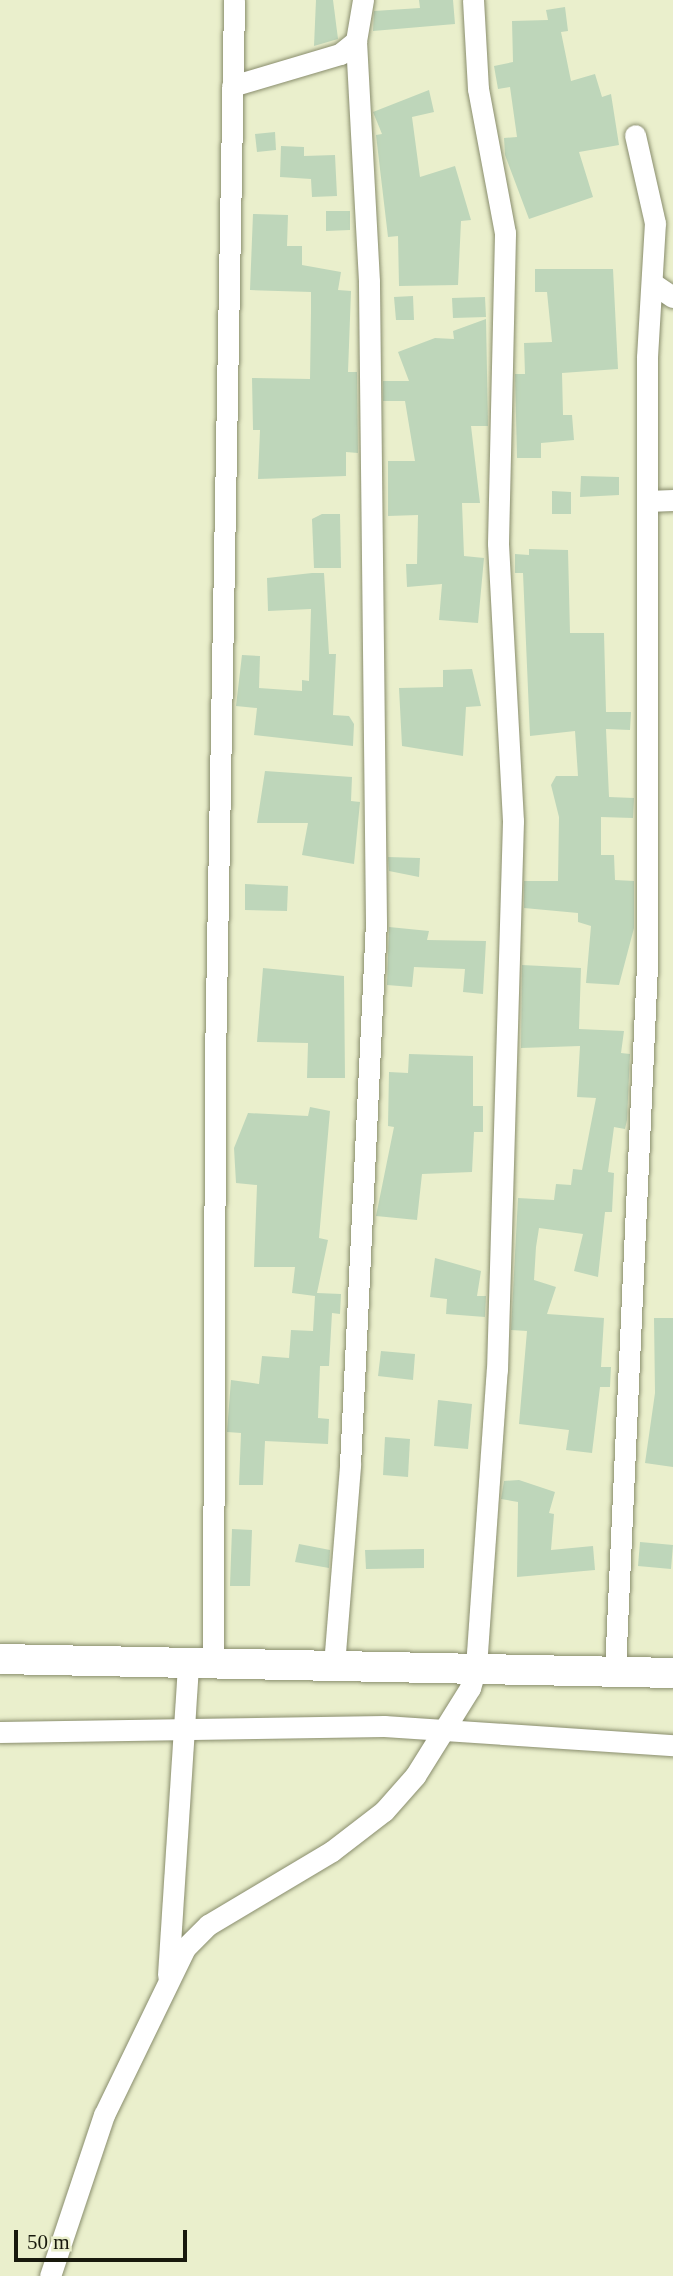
<!DOCTYPE html>
<style>
body{margin:0}
#map{position:relative;width:673px;height:2276px;overflow:hidden;background:#eaefcc;font-family:"Times New Roman",serif}
div>[style]{position:absolute}
.building>*{inset:0;background:#bed6ba}
.roads{filter:drop-shadow(0 0 2px #898d6d) drop-shadow(0 0 2px #898d6d)}
.street>*{height:21px;margin:-10.5px;padding:0 10.5px;transform-origin:10.5px;border-radius:10.5px;background:#fff}
.secondary>*{height:30px;margin:-15px;padding:0 15px;transform-origin:15px;border-radius:15px;background:#fff}
span{translate:-50% -50%;white-space:nowrap;text-align:center;line-height:1.15;-webkit-text-stroke:5px #eaefcc;paint-order:stroke}
.scale{position:absolute;left:14px;top:2230px;width:173px;height:32px;box-sizing:border-box;border:4px solid #18190d;border-top:0;padding-left:9px;font-size:21px;line-height:24px;white-space:nowrap;color:#18190d;-webkit-text-stroke:5px #eaefcc;paint-order:stroke}
</style>
<div id="map">
<div class="building">
<i style="clip-path:polygon(316px 0,333px 0,338px 39px,314px 46px)"></i>
<i style="clip-path:polygon(419px 0,453px 0,455px 24px,373px 31px,374px 11px,420px 8px)"></i>
<i style="clip-path:polygon(565px 7px,568px 31px,561px 32px,571px 81px,595px 74px,602px 97px,611px 94px,619px 145px,579px 152px,593px 197px,529px 219px,505px 155px,504px 138px,517px 137px,510px 87px,498px 89px,494px 66px,513px 62px,512px 21px,548px 20px,546px 10px)"></i>
<i style="clip-path:polygon(429px 90px,434px 112px,412px 117px,420px 177px,455px 166px,471px 220px,461px 221px,458px 285px,399px 286px,398px 236px,388px 237px,376px 135px,382px 134px,373px 112px)"></i>
<i style="clip-path:polygon(275px 132px,276px 150px,257px 152px,255px 134px)"></i>
<i style="clip-path:polygon(281px 146px,304px 147px,304px 156px,335px 155px,337px 196px,312px 197px,311px 179px,280px 177px)"></i>
<i style="clip-path:polygon(326px 211px,350px 211px,350px 230px,326px 231px)"></i>
<i style="clip-path:polygon(253px 214px,288px 215px,287px 246px,302px 246px,302px 265px,341px 272px,338px 290px,351px 291px,348px 372px,357px 372px,358px 453px,346px 452px,346px 476px,258px 479px,260px 430px,253px 430px,252px 378px,310px 379px,311px 312px,311px 292px,250px 290px)"></i>
<i style="clip-path:polygon(535px 269px,613px 269px,618px 369px,562px 373px,563px 415px,572px 415px,574px 440px,541px 443px,541px 458px,517px 458px,515px 374px,525px 374px,524px 343px,552px 342px,547px 292px,535px 292px)"></i>
<i style="clip-path:polygon(413px 296px,414px 320px,396px 320px,394px 297px)"></i>
<i style="clip-path:polygon(485px 297px,486px 317px,453px 318px,452px 298px)"></i>
<i style="clip-path:polygon(486px 319px,488px 426px,471px 426px,480px 503px,462px 503px,464px 556px,484px 558px,478px 623px,439px 620px,442px 584px,407px 587px,406px 564px,417px 564px,418px 515px,388px 516px,388px 461px,415px 461px,405px 401px,383px 401px,383px 381px,409px 381px,398px 352px,435px 338px,454px 339px,453px 331px)"></i>
<i style="clip-path:polygon(581px 476px,619px 477px,619px 495px,580px 497px)"></i>
<i style="clip-path:polygon(552px 491px,571px 492px,571px 514px,552px 514px)"></i>
<i style="clip-path:polygon(322px 514px,340px 514px,341px 568px,314px 568px,312px 519px)"></i>
<i style="clip-path:polygon(529px 549px,568px 550px,570px 633px,604px 633px,606px 712px,631px 712px,630px 730px,606px 729px,609px 797px,634px 798px,633px 818px,601px 817px,601px 855px,614px 855px,615px 880px,634px 881px,634px 928px,619px 985px,586px 983px,591px 926px,578px 922px,578px 913px,524px 908px,524px 881px,558px 881px,559px 817px,551px 785px,556px 776px,578px 776px,575px 731px,530px 736px,523px 573px,515px 573px,515px 554px,529px 555px)"></i>
<i style="clip-path:polygon(312px 573px,324px 573px,329px 654px,336px 654px,333px 715px,349px 716px,354px 724px,353px 746px,254px 735px,257px 708px,236px 706px,242px 655px,260px 656px,259px 688px,302px 691px,302px 680px,309px 681px,311px 609px,268px 611px,267px 578px)"></i>
<i style="clip-path:polygon(472px 669px,481px 706px,466px 707px,463px 756px,402px 746px,399px 688px,443px 687px,443px 670px)"></i>
<i style="clip-path:polygon(265px 771px,352px 777px,351px 801px,360px 802px,354px 864px,302px 855px,308px 823px,257px 823px)"></i>
<i style="clip-path:polygon(388px 857px,420px 858px,419px 877px,389px 871px)"></i>
<i style="clip-path:polygon(245px 884px,288px 886px,287px 911px,245px 910px)"></i>
<i style="clip-path:polygon(389px 927px,429px 931px,427px 940px,486px 941px,483px 994px,463px 992px,465px 969px,414px 967px,412px 987px,387px 985px)"></i>
<i style="clip-path:polygon(522px 965px,581px 968px,579px 1029px,624px 1031px,621px 1053px,630px 1054px,627px 1120px,625px 1129px,614px 1127px,608px 1172px,614px 1173px,612px 1212px,605px 1212px,598px 1277px,574px 1271px,583px 1234px,539px 1228px,536px 1247px,534px 1280px,556px 1287px,547px 1314px,604px 1318px,601px 1367px,611px 1367px,610px 1387px,600px 1387px,592px 1453px,566px 1450px,569px 1430px,519px 1424px,527px 1331px,511px 1330px,518px 1198px,554px 1200px,556px 1184px,571px 1185px,573px 1169px,582px 1170px,596px 1098px,577px 1097px,580px 1046px,521px 1048px)"></i>
<i style="clip-path:polygon(263px 968px,344px 976px,345px 1078px,307px 1078px,308px 1043px,257px 1042px)"></i>
<i style="clip-path:polygon(409px 1054px,473px 1056px,473px 1106px,483px 1106px,483px 1132px,474px 1132px,472px 1172px,422px 1174px,417px 1220px,376px 1216px,394px 1127px,388px 1126px,389px 1072px,408px 1073px)"></i>
<i style="clip-path:polygon(310px 1107px,330px 1111px,319px 1238px,328px 1240px,317px 1293px,341px 1294px,340px 1314px,332px 1313px,329px 1366px,320px 1366px,318px 1418px,329px 1419px,328px 1444px,265px 1441px,263px 1485px,239px 1485px,241px 1433px,227px 1432px,231px 1380px,259px 1384px,262px 1356px,289px 1358px,291px 1330px,313px 1331px,315px 1296px,292px 1293px,295px 1267px,254px 1267px,257px 1185px,236px 1183px,234px 1148px,248px 1113px,308px 1116px)"></i>
<i style="clip-path:polygon(435px 1258px,481px 1271px,477px 1296px,486px 1296px,485px 1317px,446px 1314px,447px 1299px,430px 1297px)"></i>
<i style="clip-path:polygon(654px 1318px,673px 1318px,673px 1467px,645px 1463px,655px 1393px)"></i>
<i style="clip-path:polygon(381px 1351px,415px 1354px,413px 1380px,378px 1376px)"></i>
<i style="clip-path:polygon(438px 1400px,472px 1404px,468px 1449px,434px 1446px)"></i>
<i style="clip-path:polygon(385px 1437px,410px 1439px,408px 1477px,383px 1475px)"></i>
<i style="clip-path:polygon(519px 1480px,555px 1492px,549px 1513px,554px 1514px,551px 1550px,593px 1546px,595px 1570px,517px 1577px,518px 1502px,501px 1499px,504px 1481px)"></i>
<i style="clip-path:polygon(232px 1529px,252px 1530px,250px 1586px,230px 1586px)"></i>
<i style="clip-path:polygon(640px 1542px,673px 1545px,671px 1569px,638px 1566px)"></i>
<i style="clip-path:polygon(299px 1544px,330px 1550px,329px 1568px,295px 1562px)"></i>
<i style="clip-path:polygon(424px 1549px,424px 1568px,366px 1569px,365px 1550px)"></i>
</div>
<div class="roads">
<div class="street">
<i style="left:232px;top:86px;width:113px;rotate:-16.5deg"></i>
<i style="left:340px;top:54px;width:21px;rotate:-39deg"></i>
<i style="left:652px;top:283px;width:25px;rotate:34deg"></i>
<i style="left:647px;top:501px;width:26px;rotate:-2deg"></i>
<i style="left:213px;top:1663px;width:602px;rotate:-89.81deg"></i>
<i style="left:215px;top:1061px;width:1061px;rotate:-88.97deg"></i>
<i style="left:334px;top:1665px;width:201px;rotate:-85.4deg"></i>
<i style="left:350px;top:1465px;width:544px;rotate:-87.26deg"></i>
<i style="left:376px;top:922px;width:641px;rotate:-90.63deg"></i>
<i style="left:369px;top:281px;width:240px;rotate:-93.1deg"></i>
<i style="left:356px;top:41px;width:42px;rotate:-80.3deg"></i>
<i style="left:615px;top:1670px;width:706px;rotate:-87.4deg"></i>
<i style="left:647px;top:965px;width:608px;rotate:-90deg"></i>
<i style="left:647px;top:357px;width:134px;rotate:-86.6deg"></i>
<i style="left:655px;top:223px;width:90px;rotate:-102.8deg"></i>
<i style="left:0;top:1732px;width:384px;rotate:-0.9deg"></i>
<i style="left:384px;top:1726px;width:290px;rotate:3.8deg"></i>
<i style="left:168px;top:1975px;width:313px;rotate:-86.3deg"></i>
<i style="left:50px;top:2276px;width:170px;rotate:-71.5deg"></i>
<i style="left:104px;top:2115px;width:186px;rotate:-64.1deg"></i>
<i style="left:185px;top:1948px;width:33px;rotate:-45deg"></i>
<i style="left:208px;top:1925px;width:144px;rotate:-30.8deg"></i>
<i style="left:332px;top:1851px;width:66px;rotate:-37.6deg"></i>
<i style="left:384px;top:1811px;width:47px;rotate:-48.5deg"></i>
<i style="left:415px;top:1776px;width:104px;rotate:-58deg"></i>
<i style="left:470px;top:1688px;width:22px;rotate:-74deg"></i>
<i style="left:476px;top:1667px;width:298px;rotate:-86deg"></i>
<i style="left:497px;top:1370px;width:549px;rotate:-88.33deg"></i>
<i style="left:513px;top:821px;width:278px;rotate:-93.1deg"></i>
<i style="left:498px;top:543px;width:310px;rotate:-88.7deg"></i>
<i style="left:505px;top:233px;width:147px;rotate:-100.6deg"></i>
<i style="left:478px;top:89px;width:89px;rotate:-93.2deg"></i>
</div>
<div class="secondary">
<i style="left:0;top:1659px;width:673px;rotate:1.19deg"></i>
</div>
</div>
<div class="scale">50 m</div>
</div>
